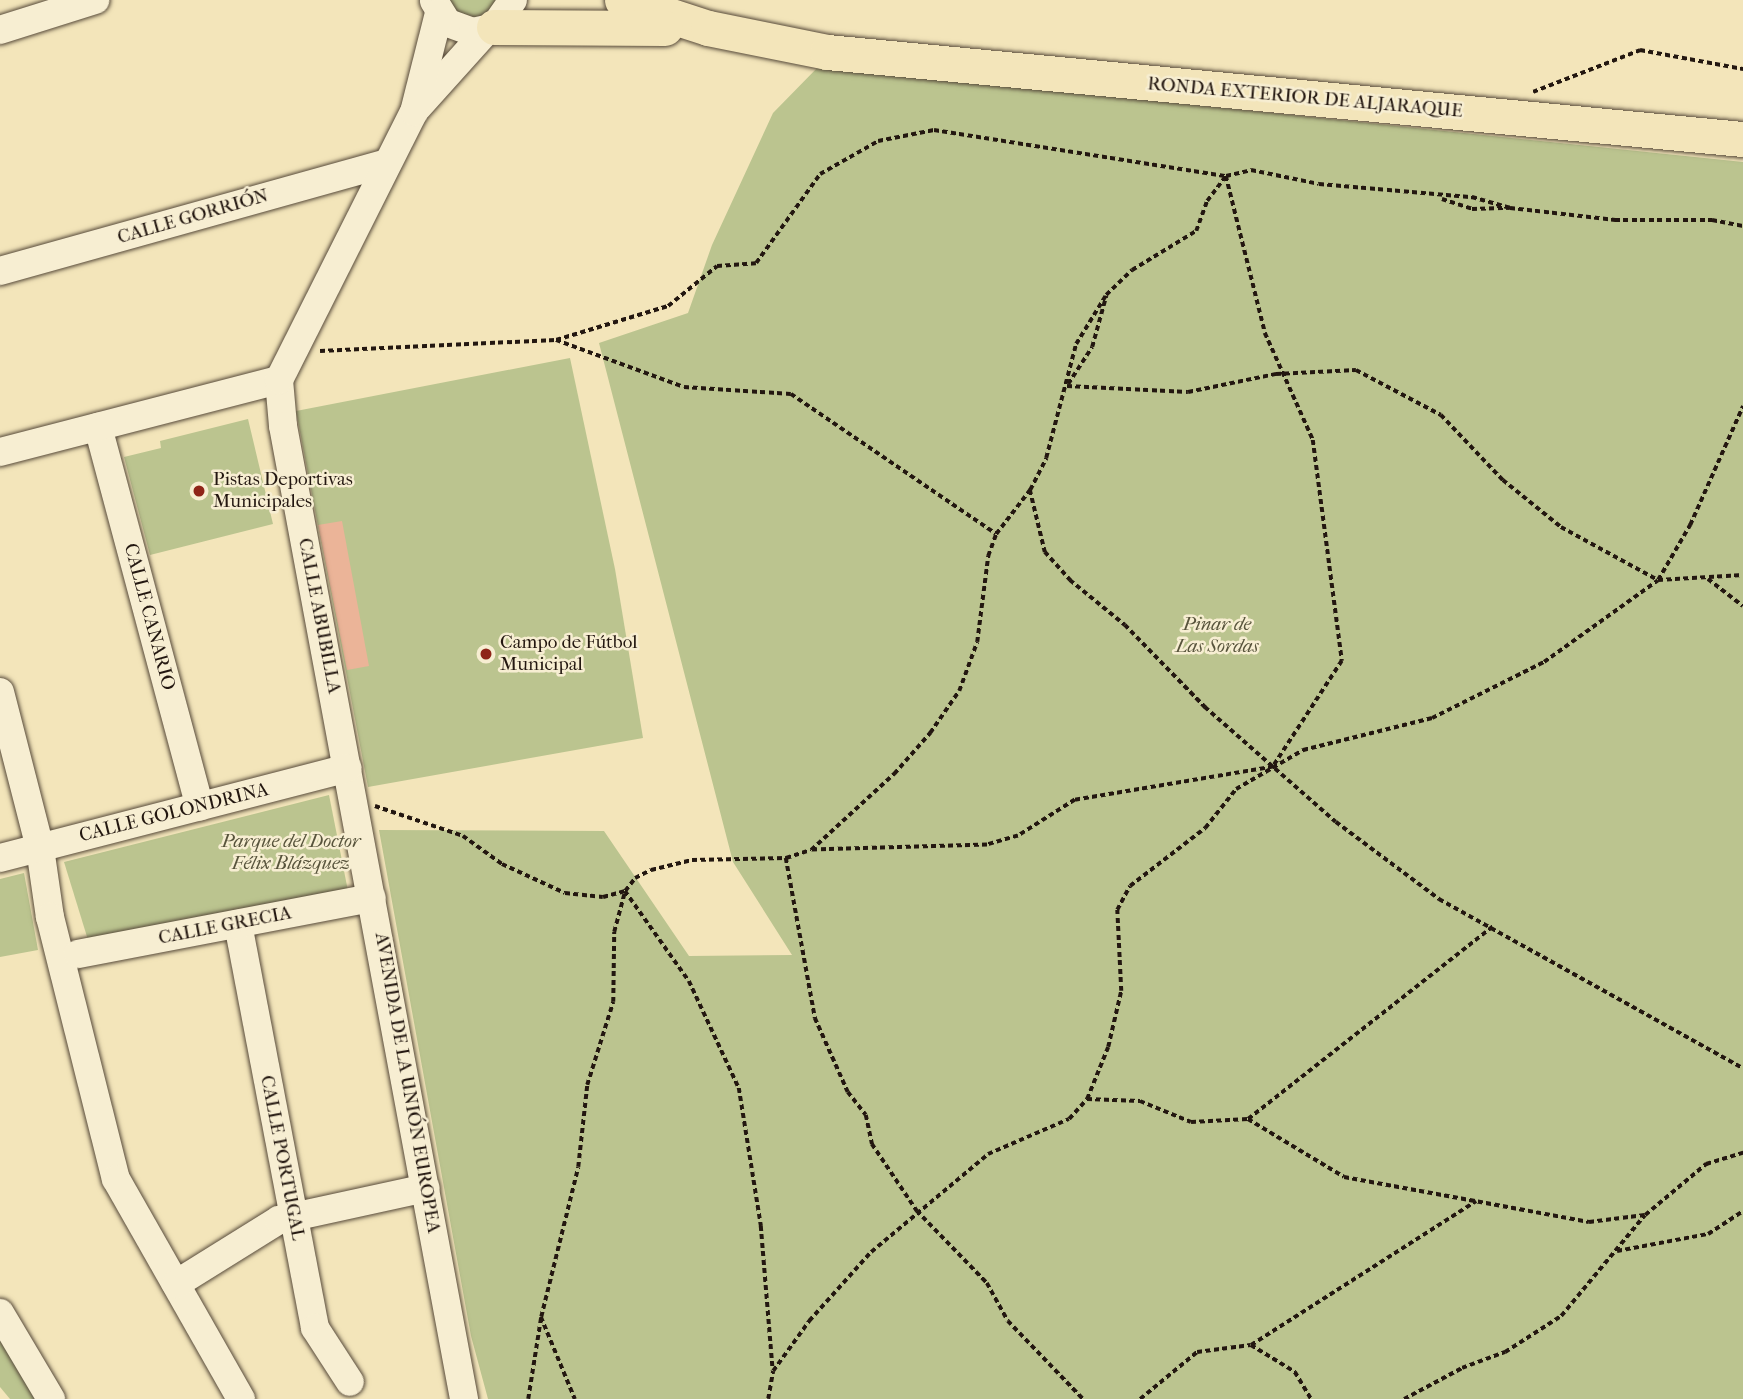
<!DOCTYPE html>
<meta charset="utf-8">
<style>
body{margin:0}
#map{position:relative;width:1743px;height:1399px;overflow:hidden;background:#f3e5ba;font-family:"IM FELL French Canon",serif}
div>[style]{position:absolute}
.green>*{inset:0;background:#bbc48f}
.building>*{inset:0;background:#ebb498}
.path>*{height:3.5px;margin-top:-1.75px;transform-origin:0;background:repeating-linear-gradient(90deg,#231710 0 5px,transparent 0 8.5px)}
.roads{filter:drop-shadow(0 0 2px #574a3a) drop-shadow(0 0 2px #574a3a)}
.minor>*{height:28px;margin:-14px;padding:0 14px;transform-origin:14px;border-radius:14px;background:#f7eed2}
.major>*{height:35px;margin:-17.5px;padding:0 17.5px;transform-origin:17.5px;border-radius:17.5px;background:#f3e5ba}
.dots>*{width:19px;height:19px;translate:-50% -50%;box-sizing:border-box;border:4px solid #f7eed2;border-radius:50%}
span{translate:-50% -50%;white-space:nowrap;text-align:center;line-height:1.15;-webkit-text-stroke:5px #f7eed2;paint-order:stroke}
.street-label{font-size:19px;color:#231710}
.poi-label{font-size:19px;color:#231710}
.left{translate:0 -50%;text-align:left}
.park-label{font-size:19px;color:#58543c;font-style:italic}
</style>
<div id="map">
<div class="green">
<i style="clip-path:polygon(444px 0,502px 0,495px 12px,468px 21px)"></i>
<i style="clip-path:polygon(819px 66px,1743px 162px,1743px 1399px,488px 1399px,471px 1336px,379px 830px,604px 831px,689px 956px,792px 955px,733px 862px,599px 343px,688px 313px,712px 245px,773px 113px)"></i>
<i style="clip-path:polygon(570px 358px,615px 569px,643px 738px,368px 787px,296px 411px)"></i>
<i style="clip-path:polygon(248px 419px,273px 524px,150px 555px,124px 457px,161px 448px,160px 441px)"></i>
<i style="clip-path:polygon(329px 795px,348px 891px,88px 940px,64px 862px)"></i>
<i style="clip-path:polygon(24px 873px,38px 950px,0 957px,0 879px)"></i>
<i style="clip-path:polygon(0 1339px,35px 1399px,10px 1399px,0 1387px)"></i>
</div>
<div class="building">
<i style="clip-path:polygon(342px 521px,369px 666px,347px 670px,318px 525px)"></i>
</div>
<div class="path">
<i style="left:1533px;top:92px;width:115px;rotate:-21.4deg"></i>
<i style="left:1640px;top:50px;width:105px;rotate:10.5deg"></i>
<i style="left:1442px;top:199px;width:32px;rotate:18deg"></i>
<i style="left:1472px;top:209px;width:38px;rotate:-2deg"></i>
<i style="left:1510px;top:208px;width:106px;rotate:6.5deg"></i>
<i style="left:1615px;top:220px;width:97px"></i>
<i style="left:1712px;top:220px;width:32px;rotate:11deg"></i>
<i style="left:556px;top:340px;width:117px;rotate:-16.9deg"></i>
<i style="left:668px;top:306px;width:63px;rotate:-39.2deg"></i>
<i style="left:717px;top:266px;width:39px;rotate:-4deg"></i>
<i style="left:756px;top:263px;width:110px;rotate:-54.3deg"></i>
<i style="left:820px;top:174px;width:67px;rotate:-29.6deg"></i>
<i style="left:878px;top:141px;width:57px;rotate:-11.1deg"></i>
<i style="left:934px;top:130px;width:296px;rotate:9deg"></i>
<i style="left:1226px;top:176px;width:162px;rotate:76deg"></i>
<i style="left:1265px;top:333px;width:117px;rotate:65.8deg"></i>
<i style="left:1313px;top:440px;width:223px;rotate:82.5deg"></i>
<i style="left:1342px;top:661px;width:126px;rotate:123.1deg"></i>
<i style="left:1273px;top:767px;width:201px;rotate:170.5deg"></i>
<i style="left:1075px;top:800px;width:67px;rotate:147.7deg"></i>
<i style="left:1018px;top:836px;width:32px;rotate:164deg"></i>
<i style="left:987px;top:845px;width:176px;rotate:178.4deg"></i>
<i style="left:320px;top:351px;width:236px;rotate:-2.7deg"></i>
<i style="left:556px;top:340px;width:136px;rotate:20.2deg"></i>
<i style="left:684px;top:387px;width:107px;rotate:3.7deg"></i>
<i style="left:791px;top:394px;width:248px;rotate:34.3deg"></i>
<i style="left:1068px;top:384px;width:44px;rotate:-57deg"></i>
<i style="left:1092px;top:347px;width:53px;rotate:-74.6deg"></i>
<i style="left:1067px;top:386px;width:121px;rotate:2.8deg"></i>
<i style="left:1188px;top:392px;width:90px;rotate:-11.6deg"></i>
<i style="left:1276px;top:374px;width:80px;rotate:-2.9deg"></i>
<i style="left:1356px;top:370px;width:96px;rotate:27.9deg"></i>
<i style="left:1441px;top:415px;width:90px;rotate:46.4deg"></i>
<i style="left:1503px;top:480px;width:75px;rotate:39deg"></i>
<i style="left:1561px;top:527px;width:111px;rotate:28.7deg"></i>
<i style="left:1658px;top:580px;width:85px;rotate:-3.4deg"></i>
<i style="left:1030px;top:490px;width:64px;rotate:76.4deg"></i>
<i style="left:1045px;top:552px;width:38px;rotate:48deg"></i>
<i style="left:1070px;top:580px;width:71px;rotate:39.3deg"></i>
<i style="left:1125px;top:625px;width:115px;rotate:45.7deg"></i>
<i style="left:1205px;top:707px;width:174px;rotate:41.3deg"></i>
<i style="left:1336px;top:822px;width:129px;rotate:36.8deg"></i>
<i style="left:1439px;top:899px;width:348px;rotate:29.1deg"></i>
<i style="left:1708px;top:579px;width:44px;rotate:37.6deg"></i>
<i style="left:375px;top:806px;width:93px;rotate:18.8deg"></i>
<i style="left:463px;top:836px;width:48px;rotate:35.7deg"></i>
<i style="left:502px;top:864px;width:69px;rotate:24.7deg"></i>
<i style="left:565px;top:893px;width:38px;rotate:6deg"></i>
<i style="left:603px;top:897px;width:23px;rotate:-15deg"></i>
<i style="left:625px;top:891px;width:110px;rotate:54.6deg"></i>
<i style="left:689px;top:981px;width:118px;rotate:65deg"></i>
<i style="left:739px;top:1088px;width:140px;rotate:80.9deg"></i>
<i style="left:761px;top:1226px;width:145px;rotate:85.3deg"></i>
<i style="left:786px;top:858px;width:163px;rotate:79.7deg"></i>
<i style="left:815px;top:1018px;width:81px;rotate:66deg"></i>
<i style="left:848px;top:1092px;width:29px;rotate:52deg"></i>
<i style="left:866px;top:1115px;width:30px;rotate:78deg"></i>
<i style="left:872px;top:1144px;width:81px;rotate:56.1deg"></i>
<i style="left:917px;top:1211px;width:100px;rotate:45.8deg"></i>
<i style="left:987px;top:1283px;width:43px;rotate:61.1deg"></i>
<i style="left:1008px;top:1321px;width:108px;rotate:46.1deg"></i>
<i style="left:1087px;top:1099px;width:53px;rotate:2.2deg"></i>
<i style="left:1140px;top:1101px;width:55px;rotate:22.4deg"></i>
<i style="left:1191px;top:1122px;width:57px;rotate:-3deg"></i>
<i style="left:1248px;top:1119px;width:112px;rotate:31.1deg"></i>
<i style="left:1344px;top:1177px;width:249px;rotate:10.4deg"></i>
<i style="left:1589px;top:1222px;width:56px;rotate:-7.1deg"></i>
<i style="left:1248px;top:1119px;width:312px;rotate:-38.2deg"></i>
<i style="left:1617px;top:1251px;width:93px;rotate:-10.6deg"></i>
<i style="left:1708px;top:1234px;width:42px;rotate:-33.3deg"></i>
<i style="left:541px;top:1317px;width:89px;rotate:67.5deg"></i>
<i style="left:1251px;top:1345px;width:267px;rotate:-32.6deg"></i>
<i style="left:528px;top:1399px;width:83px;rotate:-81deg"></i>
<i style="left:541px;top:1317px;width:154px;rotate:-76.1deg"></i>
<i style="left:578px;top:1167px;width:82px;rotate:-83.7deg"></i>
<i style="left:587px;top:1085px;width:87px;rotate:-72.6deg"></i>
<i style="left:613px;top:1002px;width:70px;rotate:-89.2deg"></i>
<i style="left:614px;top:932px;width:42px;rotate:-75deg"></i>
<i style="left:625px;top:891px;width:16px;rotate:-52deg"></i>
<i style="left:635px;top:878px;width:18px;rotate:-27deg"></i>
<i style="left:651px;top:870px;width:42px;rotate:-13.7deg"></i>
<i style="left:692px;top:860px;width:94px;rotate:-1.2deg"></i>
<i style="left:786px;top:858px;width:26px;rotate:-18deg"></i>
<i style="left:811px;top:850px;width:113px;rotate:-42.5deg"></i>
<i style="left:894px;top:774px;width:55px;rotate:-48.7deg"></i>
<i style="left:930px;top:733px;width:51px;rotate:-55.4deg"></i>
<i style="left:959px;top:691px;width:52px;rotate:-69.8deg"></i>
<i style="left:977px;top:642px;width:87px;rotate:-82.7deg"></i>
<i style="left:988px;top:556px;width:23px;rotate:-70deg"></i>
<i style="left:996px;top:534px;width:56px;rotate:-52.3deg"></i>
<i style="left:1030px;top:490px;width:36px;rotate:-63deg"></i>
<i style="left:1046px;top:458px;width:118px;rotate:-75.3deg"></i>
<i style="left:1076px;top:344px;width:57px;rotate:-58.5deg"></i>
<i style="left:1106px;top:295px;width:36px;rotate:-44deg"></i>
<i style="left:1132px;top:270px;width:75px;rotate:-31.4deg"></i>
<i style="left:1196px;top:231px;width:32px;rotate:-70deg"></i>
<i style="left:1207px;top:201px;width:31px;rotate:-53deg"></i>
<i style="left:1226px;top:176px;width:26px;rotate:-13deg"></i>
<i style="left:1251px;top:170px;width:69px;rotate:11.6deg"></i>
<i style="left:1319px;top:184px;width:154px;rotate:4.9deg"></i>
<i style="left:1472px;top:197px;width:40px;rotate:16deg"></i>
<i style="left:768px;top:1399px;width:28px;rotate:-80deg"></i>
<i style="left:773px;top:1371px;width:62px;rotate:-54.2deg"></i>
<i style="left:809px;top:1321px;width:93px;rotate:-48.1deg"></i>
<i style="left:871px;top:1252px;width:153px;rotate:-39.9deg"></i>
<i style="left:988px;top:1154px;width:88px;rotate:-23.4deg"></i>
<i style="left:1069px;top:1119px;width:27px;rotate:-48deg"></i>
<i style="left:1087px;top:1099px;width:56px;rotate:-68deg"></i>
<i style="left:1108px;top:1047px;width:57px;rotate:-76.9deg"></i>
<i style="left:1121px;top:991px;width:81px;rotate:-92.8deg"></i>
<i style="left:1117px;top:910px;width:27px;rotate:-62deg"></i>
<i style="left:1130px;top:886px;width:95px;rotate:-37.7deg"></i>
<i style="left:1205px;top:828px;width:50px;rotate:-51.5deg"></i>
<i style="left:1236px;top:789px;width:78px;rotate:-30.2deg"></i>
<i style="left:1303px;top:750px;width:133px;rotate:-13.9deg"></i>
<i style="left:1432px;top:718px;width:125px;rotate:-26.6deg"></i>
<i style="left:1544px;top:662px;width:140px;rotate:-35.7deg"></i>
<i style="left:1658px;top:580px;width:64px;rotate:-59.8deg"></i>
<i style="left:1690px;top:525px;width:130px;rotate:-66deg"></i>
<i style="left:1140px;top:1399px;width:74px;rotate:-39.5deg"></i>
<i style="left:1197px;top:1352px;width:54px;rotate:-7.4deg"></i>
<i style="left:1251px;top:1345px;width:52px;rotate:31.5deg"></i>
<i style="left:1295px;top:1372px;width:31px;rotate:59deg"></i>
<i style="left:1404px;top:1399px;width:66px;rotate:-28.1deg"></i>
<i style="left:1462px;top:1368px;width:46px;rotate:-20.4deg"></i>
<i style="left:1505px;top:1352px;width:67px;rotate:-32.7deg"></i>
<i style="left:1561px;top:1316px;width:131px;rotate:-50.3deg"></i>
<i style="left:1645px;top:1215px;width:80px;rotate:-39.9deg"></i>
<i style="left:1706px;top:1164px;width:39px;rotate:-17deg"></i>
</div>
<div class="roads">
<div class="minor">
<i style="left:434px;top:1px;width:26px;rotate:58deg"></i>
<i style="left:448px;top:23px;width:27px;rotate:20deg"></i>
<i style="left:473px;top:32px;width:22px;rotate:-13deg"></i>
<i style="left:494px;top:27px;width:33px;rotate:-55deg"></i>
<i style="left:0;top:30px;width:100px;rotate:-17.5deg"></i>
<i style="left:418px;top:107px;width:103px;rotate:-48.1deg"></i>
<i style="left:0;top:271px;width:402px;rotate:-15.6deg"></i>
<i style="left:279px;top:380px;width:46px;rotate:85deg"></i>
<i style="left:283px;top:426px;width:990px;rotate:79.46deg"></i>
<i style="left:98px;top:427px;width:393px;rotate:75deg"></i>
<i style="left:0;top:452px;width:288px;rotate:-14.5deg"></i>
<i style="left:279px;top:380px;width:300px;rotate:-63.3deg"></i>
<i style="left:414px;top:112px;width:102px;rotate:-75.8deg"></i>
<i style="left:0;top:692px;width:161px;rotate:75.6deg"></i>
<i style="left:40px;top:848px;width:70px;rotate:81.8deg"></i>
<i style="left:50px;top:917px;width:270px;rotate:75.9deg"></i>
<i style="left:116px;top:1179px;width:253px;rotate:60.4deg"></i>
<i style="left:0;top:858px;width:359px;rotate:-14.5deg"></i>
<i style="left:238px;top:924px;width:411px;rotate:79.2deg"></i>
<i style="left:315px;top:1328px;width:64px;rotate:57.1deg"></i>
<i style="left:78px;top:954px;width:299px;rotate:-10.8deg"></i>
<i style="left:176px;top:1284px;width:121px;rotate:-31.9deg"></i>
<i style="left:279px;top:1220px;width:150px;rotate:-12.3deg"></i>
<i style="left:0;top:1313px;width:100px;rotate:59.3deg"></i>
</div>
<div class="major">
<i style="left:622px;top:0;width:90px;rotate:18deg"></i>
<i style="left:708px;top:28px;width:121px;rotate:11.4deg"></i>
<i style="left:827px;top:52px;width:920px;rotate:5.43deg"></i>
<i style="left:494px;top:27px;width:171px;rotate:0.3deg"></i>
</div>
</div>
<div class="dots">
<i style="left:199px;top:491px;background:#8f2418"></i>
<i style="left:486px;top:654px;background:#8f2418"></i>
</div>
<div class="street-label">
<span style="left:1305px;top:98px;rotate:5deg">RONDA EXTERIOR DE ALJARAQUE</span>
<span style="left:193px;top:217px;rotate:-16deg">CALLE GORRIÓN</span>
<span style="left:319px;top:616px;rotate:79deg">CALLE ABUBILLA</span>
<span style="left:149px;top:617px;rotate:75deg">CALLE CANARIO</span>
<span style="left:174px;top:813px;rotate:-14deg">CALLE GOLONDRINA</span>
<span style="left:225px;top:926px;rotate:-11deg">CALLE GRECIA</span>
<span style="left:407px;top:1083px;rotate:80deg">AVENIDA DE LA UNIÓN EUROPEA</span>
<span style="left:282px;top:1158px;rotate:79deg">CALLE PORTUGAL</span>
</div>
<div class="poi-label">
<span class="left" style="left:213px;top:491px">Pistas Deportivas<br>Municipales</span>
<span class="left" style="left:500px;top:654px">Campo de Fútbol<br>Municipal</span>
</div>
<div class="park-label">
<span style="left:1217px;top:636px">Pinar de<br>Las Sordas</span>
<span style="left:291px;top:853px">Parque del Doctor<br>Félix Blázquez</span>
</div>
</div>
